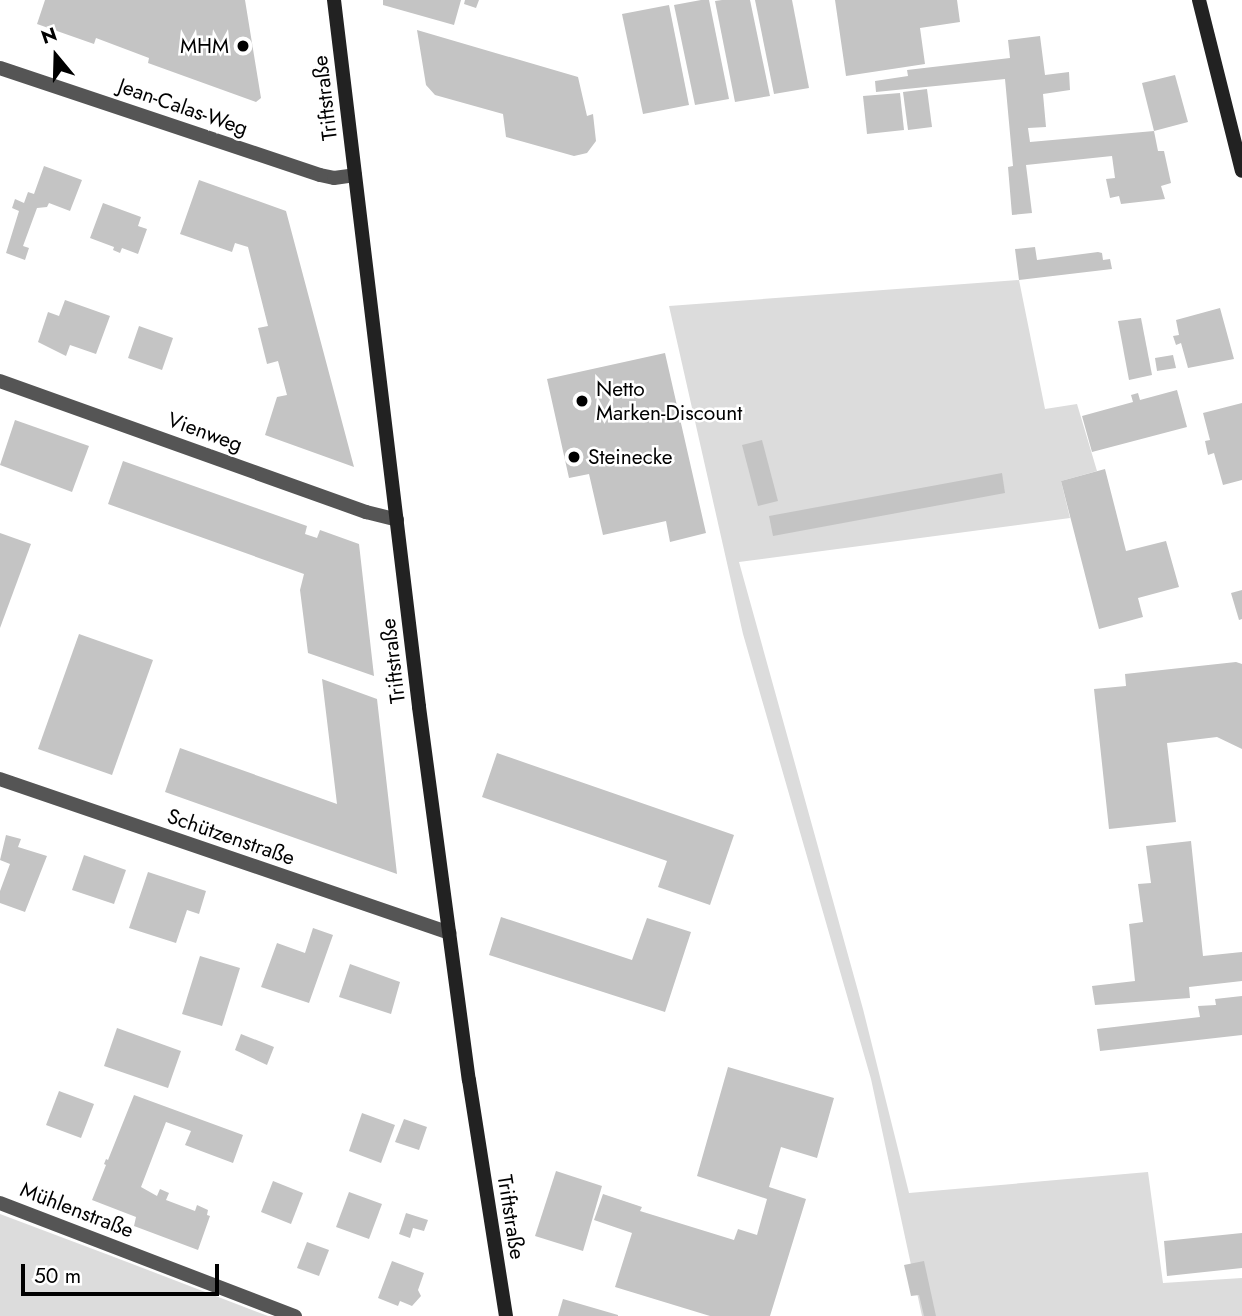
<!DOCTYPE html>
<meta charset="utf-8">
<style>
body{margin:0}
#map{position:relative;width:1242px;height:1316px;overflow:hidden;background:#fff;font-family:Jost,sans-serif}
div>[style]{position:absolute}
.green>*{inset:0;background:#dcdcdc}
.building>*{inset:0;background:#c4c4c4}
.minor>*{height:14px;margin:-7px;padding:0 7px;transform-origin:7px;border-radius:7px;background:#555}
.secondary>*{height:14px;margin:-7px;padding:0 7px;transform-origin:7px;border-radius:7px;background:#222}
.dots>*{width:19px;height:19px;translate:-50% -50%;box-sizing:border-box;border:4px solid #fff;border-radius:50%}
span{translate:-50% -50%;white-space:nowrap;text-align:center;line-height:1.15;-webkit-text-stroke:5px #fff;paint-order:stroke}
.poi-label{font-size:21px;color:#000}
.right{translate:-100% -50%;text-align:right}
.left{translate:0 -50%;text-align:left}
.street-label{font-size:21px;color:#000}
.north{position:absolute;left:21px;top:21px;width:70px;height:70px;-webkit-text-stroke:5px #fff;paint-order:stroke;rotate:341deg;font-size:19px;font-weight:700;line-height:28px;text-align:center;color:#000}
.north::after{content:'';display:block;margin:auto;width:24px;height:32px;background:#000;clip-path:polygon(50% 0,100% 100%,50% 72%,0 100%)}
.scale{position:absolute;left:21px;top:1264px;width:198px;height:32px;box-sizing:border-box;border:4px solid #000;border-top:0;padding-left:9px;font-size:21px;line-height:24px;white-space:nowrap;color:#000;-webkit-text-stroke:5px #fff;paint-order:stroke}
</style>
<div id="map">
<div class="green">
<i style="clip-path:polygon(1019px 280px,1045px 409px,1077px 404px,1097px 471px,1061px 481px,1070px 518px,739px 562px,863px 1009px,909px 1193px,1148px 1172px,1163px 1283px,1242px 1278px,1242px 1316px,922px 1316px,871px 1079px,743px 634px,669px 306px)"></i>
<i style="clip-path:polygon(0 1214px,114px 1257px,268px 1316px,0 1316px)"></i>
</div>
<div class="building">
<i style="clip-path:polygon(45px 0,245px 0,261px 98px,256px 102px,148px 63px,149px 58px,96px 38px,94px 44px,37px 24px)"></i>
<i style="clip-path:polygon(383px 0,461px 0,454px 25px,383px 5px)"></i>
<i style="clip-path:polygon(465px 0,479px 0,476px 8px,464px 4px)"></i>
<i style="clip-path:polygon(701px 0,709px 0,729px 99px,695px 105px,674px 5px)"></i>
<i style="clip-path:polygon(722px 0,750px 0,770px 96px,735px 102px,715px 1px)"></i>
<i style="clip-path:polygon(755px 0,792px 0,809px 88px,774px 94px)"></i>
<i style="clip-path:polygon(835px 0,957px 0,960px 22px,920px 28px,925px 64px,846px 76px)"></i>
<i style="clip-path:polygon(669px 5px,689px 105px,643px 114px,622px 14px)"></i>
<i style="clip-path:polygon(417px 30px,578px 77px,587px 116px,593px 114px,596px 141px,587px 153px,574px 156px,506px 137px,503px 114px,435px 95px,426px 85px)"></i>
<i style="clip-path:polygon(1040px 36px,1045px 75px,1069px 72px,1070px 90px,1043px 94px,1046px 127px,1028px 128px,1030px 142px,1154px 131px,1158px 151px,1164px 151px,1171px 183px,1161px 186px,1165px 199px,1121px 204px,1119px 196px,1110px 198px,1106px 179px,1115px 178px,1112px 156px,1026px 165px,1032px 213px,1012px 215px,1008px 167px,1013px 166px,1005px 79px,876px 92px,875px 81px,908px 76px,907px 70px,1010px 58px,1008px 40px)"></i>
<i style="clip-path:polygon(1175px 75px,1188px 122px,1154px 131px,1142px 83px)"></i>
<i style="clip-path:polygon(927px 89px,932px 127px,908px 130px,903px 92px)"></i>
<i style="clip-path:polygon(900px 93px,904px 130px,867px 134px,863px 96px)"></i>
<i style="clip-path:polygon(44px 166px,82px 180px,70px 211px,49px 203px,47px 207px,37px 208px,23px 246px,29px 248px,25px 260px,6px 253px,19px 211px,12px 208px,15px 199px,24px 203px,28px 192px,34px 194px)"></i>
<i style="clip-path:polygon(199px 180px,286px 211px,354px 467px,265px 435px,277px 397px,287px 395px,278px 361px,267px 364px,258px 328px,268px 326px,248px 247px,235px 243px,232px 252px,180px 234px)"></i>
<i style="clip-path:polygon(103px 203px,141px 217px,138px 226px,147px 229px,138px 254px,122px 248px,120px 253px,113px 250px,114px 247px,90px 238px)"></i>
<i style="clip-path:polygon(1035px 247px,1037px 260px,1098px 252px,1102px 253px,1103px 260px,1110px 259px,1112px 269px,1019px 280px,1015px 249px)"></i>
<i style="clip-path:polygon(65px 300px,110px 316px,96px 354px,70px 345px,66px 356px,38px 342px,48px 312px,59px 316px)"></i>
<i style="clip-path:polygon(1220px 308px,1234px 359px,1188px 368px,1181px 343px,1176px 345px,1173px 336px,1179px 335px,1176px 320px)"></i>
<i style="clip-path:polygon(1141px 318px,1152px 375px,1129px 380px,1118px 321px)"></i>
<i style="clip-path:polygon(139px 326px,173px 338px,162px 370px,128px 358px)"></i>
<i style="clip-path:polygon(665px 353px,706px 533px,670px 542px,666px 521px,603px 535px,589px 474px,569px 478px,547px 379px)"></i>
<i style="clip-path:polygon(1173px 355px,1176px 368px,1157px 371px,1155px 358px)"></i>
<i style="clip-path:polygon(1177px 390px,1187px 427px,1092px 452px,1082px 416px,1133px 402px,1131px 395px,1138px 393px,1140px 400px)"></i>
<i style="clip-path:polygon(1242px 403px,1242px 480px,1223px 485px,1214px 453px,1208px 455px,1205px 441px,1210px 440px,1203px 413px)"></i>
<i style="clip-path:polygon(15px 420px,89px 446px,72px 492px,0 465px)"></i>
<i style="clip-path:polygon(762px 440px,778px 501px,758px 506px,742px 445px)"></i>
<i style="clip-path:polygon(123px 461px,307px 526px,305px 534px,317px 538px,320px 530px,359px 544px,374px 676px,308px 653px,300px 590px,304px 574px,108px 504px)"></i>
<i style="clip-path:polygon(1105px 469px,1126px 551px,1166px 541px,1179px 587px,1138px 598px,1143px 617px,1099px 629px,1061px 481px)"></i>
<i style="clip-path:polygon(1002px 473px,1005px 493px,773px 536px,769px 516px)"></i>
<i style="clip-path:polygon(0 533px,31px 544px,0 628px)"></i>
<i style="clip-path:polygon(1242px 590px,1242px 619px,1239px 620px,1231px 593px)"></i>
<i style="clip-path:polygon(79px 634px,153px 660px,112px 775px,38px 749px)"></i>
<i style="clip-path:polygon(1236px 662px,1242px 664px,1242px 749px,1217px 737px,1167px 743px,1176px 822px,1109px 829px,1094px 689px,1126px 686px,1125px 674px)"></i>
<i style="clip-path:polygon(322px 679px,377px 699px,397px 874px,165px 792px,180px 748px,337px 804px)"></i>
<i style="clip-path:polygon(497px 753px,734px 835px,710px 905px,658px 887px,667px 861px,482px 797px)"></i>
<i style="clip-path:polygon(6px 835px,21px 839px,18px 847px,47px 856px,25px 912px,0 903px,0 891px,10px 864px,0 860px)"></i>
<i style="clip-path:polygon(1191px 841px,1203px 956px,1242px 952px,1242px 981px,1189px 987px,1190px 998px,1095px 1005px,1092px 986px,1135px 981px,1129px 924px,1143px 922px,1138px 884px,1151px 883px,1146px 846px)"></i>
<i style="clip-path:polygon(84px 855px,126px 870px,114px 904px,72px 890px)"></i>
<i style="clip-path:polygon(148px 872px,206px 891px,199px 914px,187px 910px,176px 943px,129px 928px)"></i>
<i style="clip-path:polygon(501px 917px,632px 960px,647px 918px,691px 932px,665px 1012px,489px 955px)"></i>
<i style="clip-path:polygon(313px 928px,333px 935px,309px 1003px,261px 987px,277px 943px,305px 953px)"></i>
<i style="clip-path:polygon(200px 956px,240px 968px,222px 1026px,182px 1014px)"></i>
<i style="clip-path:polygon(350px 964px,400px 982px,391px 1014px,339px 997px)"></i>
<i style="clip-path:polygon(1242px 996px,1242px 1035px,1100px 1051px,1097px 1029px,1200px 1017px,1198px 1006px,1216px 1005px,1215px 999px)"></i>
<i style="clip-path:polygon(117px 1028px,181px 1051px,168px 1088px,104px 1066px)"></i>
<i style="clip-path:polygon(241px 1034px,274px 1047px,267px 1065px,235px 1050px)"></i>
<i style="clip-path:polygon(728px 1067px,834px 1098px,817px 1158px,781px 1147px,769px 1187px,806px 1199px,770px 1316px,710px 1316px,615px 1287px,632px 1233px,594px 1220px,603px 1194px,642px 1207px,640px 1211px,734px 1240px,738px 1229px,757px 1235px,767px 1199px,697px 1176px)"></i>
<i style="clip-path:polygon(59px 1091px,94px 1104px,81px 1138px,46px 1125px)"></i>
<i style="clip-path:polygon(134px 1095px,243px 1135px,233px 1163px,185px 1145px,191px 1131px,166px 1122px,141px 1187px,157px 1196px,160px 1189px,169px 1193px,166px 1200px,195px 1211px,197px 1205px,208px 1210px,207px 1215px,210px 1216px,198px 1250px,134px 1226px,136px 1217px,92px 1200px,106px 1165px,104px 1164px,106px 1159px,108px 1160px)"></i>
<i style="clip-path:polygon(362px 1113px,395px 1125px,381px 1163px,349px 1151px)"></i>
<i style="clip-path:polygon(404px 1119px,427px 1127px,419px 1150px,395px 1142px)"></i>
<i style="clip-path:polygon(556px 1171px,602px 1186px,583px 1251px,535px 1236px)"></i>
<i style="clip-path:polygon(273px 1181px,303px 1193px,291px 1224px,261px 1212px)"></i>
<i style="clip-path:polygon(349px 1192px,382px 1204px,369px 1239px,336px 1227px)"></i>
<i style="clip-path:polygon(406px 1213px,428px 1220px,424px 1231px,413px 1228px,410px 1238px,399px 1234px)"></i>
<i style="clip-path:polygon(1242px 1233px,1242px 1268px,1167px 1276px,1164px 1241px)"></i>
<i style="clip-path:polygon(307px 1242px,329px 1250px,319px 1276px,297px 1268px)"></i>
<i style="clip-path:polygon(392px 1261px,424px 1273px,418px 1290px,421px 1296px,412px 1306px,400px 1301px,398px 1306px,378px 1298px)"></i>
<i style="clip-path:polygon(924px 1261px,936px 1316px,924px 1316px,919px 1295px,911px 1296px,904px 1265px)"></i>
<i style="clip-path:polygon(563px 1299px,618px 1315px,618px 1316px,558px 1316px)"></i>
</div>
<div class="minor">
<i style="left:0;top:68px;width:337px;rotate:18.5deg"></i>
<i style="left:320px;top:175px;width:14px;rotate:12deg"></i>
<i style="left:334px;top:178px;width:21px;rotate:-8deg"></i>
<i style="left:0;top:381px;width:389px;rotate:19.7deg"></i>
<i style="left:366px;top:512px;width:32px;rotate:14deg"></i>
<i style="left:0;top:779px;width:475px;rotate:18.9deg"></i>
<i style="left:0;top:1203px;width:316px;rotate:21deg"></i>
</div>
<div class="secondary">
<i style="left:334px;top:0;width:712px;rotate:83.14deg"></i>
<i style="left:419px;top:707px;width:376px;rotate:82.4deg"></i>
<i style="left:469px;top:1080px;width:239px;rotate:81.1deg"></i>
<i style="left:1199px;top:0;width:176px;rotate:75.9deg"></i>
</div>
<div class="dots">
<i style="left:243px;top:46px;background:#000"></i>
<i style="left:582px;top:401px;background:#000"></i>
<i style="left:574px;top:457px;background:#000"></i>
</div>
<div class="poi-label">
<span class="right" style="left:229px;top:46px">MHM</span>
<span class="left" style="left:596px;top:401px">Netto<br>Marken-Discount</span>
<span class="left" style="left:588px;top:457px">Steinecke</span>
</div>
<div class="street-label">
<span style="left:325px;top:98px;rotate:-97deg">Triftstraße</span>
<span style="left:183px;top:107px;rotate:19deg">Jean-Calas-Weg</span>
<span style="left:205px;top:432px;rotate:20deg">Vienweg</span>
<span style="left:393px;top:661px;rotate:-97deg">Triftstraße</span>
<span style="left:231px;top:837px;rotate:19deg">Schützenstraße</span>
<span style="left:77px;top:1210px;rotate:21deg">Mühlenstraße</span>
<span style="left:511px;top:1217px;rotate:81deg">Triftstraße</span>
</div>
<div class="north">N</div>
<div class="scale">50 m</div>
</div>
